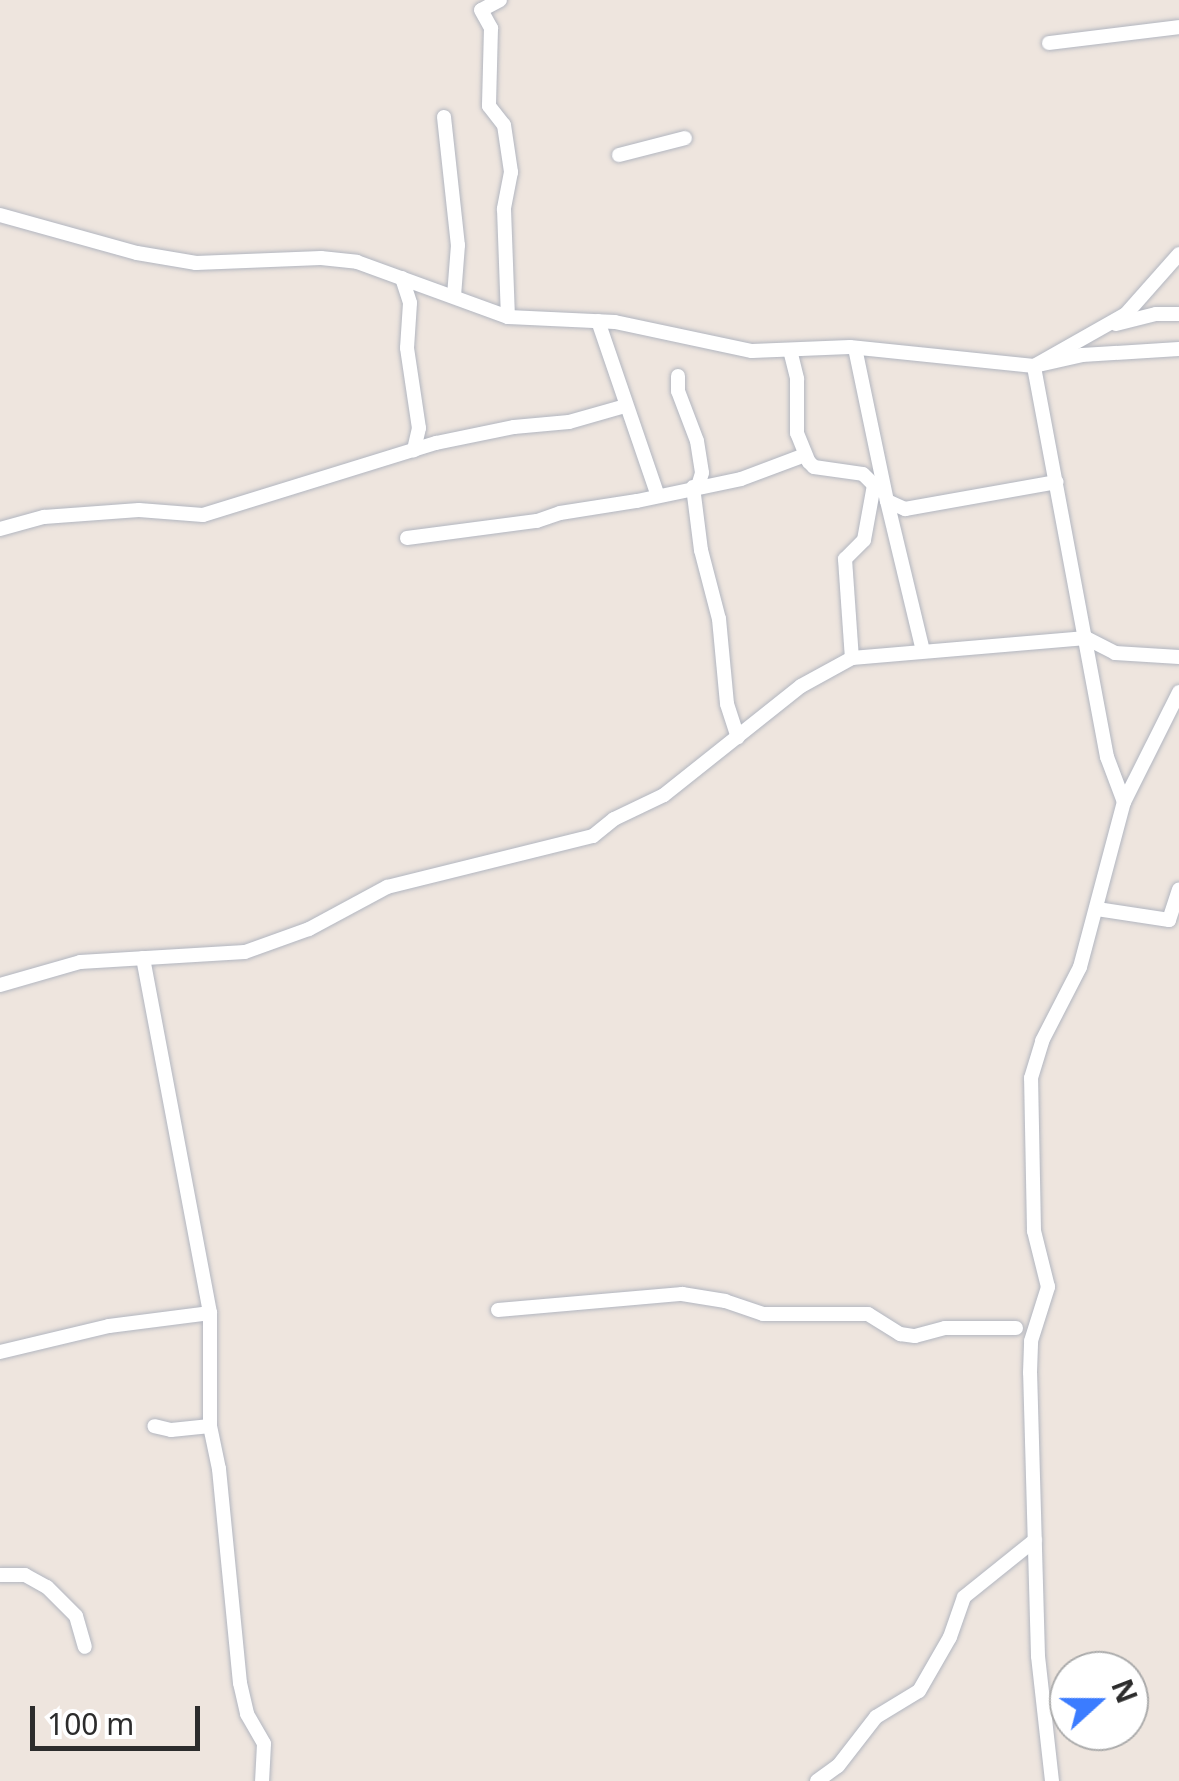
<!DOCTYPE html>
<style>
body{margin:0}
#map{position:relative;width:1179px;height:1781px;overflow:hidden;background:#eee5de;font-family:"Noto Sans",sans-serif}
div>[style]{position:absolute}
.roads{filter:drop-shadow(0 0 2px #b2b6c0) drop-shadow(0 0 2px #b2b6c0)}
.minor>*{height:14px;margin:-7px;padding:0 7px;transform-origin:7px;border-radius:7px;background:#fff}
span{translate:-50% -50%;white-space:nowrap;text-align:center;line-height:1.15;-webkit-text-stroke:9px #fff;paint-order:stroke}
.north{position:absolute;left:1049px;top:1651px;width:100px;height:100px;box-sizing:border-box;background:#fff;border:2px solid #ababab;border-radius:50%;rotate:69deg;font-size:28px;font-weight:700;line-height:40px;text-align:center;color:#2c2c2c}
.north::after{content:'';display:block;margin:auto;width:35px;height:45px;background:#3b7cff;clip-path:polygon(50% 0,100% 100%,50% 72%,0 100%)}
.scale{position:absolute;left:30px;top:1706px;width:170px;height:45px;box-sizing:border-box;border:5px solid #2c2c2c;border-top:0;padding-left:12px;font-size:30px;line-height:35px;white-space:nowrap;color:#2c2c2c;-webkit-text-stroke:8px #fff;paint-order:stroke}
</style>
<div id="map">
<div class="roads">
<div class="minor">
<i style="left:500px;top:0;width:21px;rotate:152deg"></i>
<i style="left:481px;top:10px;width:21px;rotate:61deg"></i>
<i style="left:491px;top:28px;width:78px;rotate:91.5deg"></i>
<i style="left:489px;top:106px;width:24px;rotate:52deg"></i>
<i style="left:504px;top:125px;width:48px;rotate:81.5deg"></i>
<i style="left:511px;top:172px;width:38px;rotate:101deg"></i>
<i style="left:504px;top:209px;width:108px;rotate:87.9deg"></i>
<i style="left:1049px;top:43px;width:131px;rotate:-7deg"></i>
<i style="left:444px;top:117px;width:129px;rotate:83.8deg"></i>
<i style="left:458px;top:245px;width:51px;rotate:94.5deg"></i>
<i style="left:619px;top:155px;width:68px;rotate:-14.4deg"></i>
<i style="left:0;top:215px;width:142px;rotate:15.5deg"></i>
<i style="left:137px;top:253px;width:60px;rotate:9.6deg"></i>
<i style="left:196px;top:263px;width:125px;rotate:-2.3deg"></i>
<i style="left:321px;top:258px;width:36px;rotate:6deg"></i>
<i style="left:357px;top:262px;width:161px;rotate:20deg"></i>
<i style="left:508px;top:317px;width:107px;rotate:2.7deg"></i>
<i style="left:615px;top:322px;width:140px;rotate:12deg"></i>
<i style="left:752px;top:351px;width:98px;rotate:-2.3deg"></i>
<i style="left:850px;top:347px;width:185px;rotate:5.9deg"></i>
<i style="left:1034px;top:366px;width:49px;rotate:-12.9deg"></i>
<i style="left:1082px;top:355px;width:97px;rotate:-3.5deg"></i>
<i style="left:402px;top:278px;width:26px;rotate:72deg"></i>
<i style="left:410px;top:303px;width:45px;rotate:93.8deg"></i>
<i style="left:407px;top:348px;width:81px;rotate:81.5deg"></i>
<i style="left:419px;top:428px;width:23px;rotate:103deg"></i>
<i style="left:598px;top:321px;width:185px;rotate:71.1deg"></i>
<i style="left:1116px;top:324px;width:41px;rotate:-14deg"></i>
<i style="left:1156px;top:314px;width:23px"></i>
<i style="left:855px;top:348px;width:156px;rotate:78.2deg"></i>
<i style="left:887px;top:501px;width:20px;rotate:24deg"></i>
<i style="left:905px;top:509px;width:154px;rotate:-10.1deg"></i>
<i style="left:790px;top:350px;width:30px;rotate:76deg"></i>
<i style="left:797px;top:379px;width:54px;rotate:90deg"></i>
<i style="left:797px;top:433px;width:31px;rotate:68deg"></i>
<i style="left:809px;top:462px;width:7px;rotate:45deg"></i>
<i style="left:814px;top:467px;width:49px;rotate:8.1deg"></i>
<i style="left:863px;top:474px;width:16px;rotate:45deg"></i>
<i style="left:874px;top:485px;width:56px;rotate:100.3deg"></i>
<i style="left:864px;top:540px;width:27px;rotate:135deg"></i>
<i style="left:845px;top:559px;width:99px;rotate:86deg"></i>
<i style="left:852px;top:658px;width:235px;rotate:-4.9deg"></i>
<i style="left:1086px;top:638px;width:33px;rotate:27deg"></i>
<i style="left:1115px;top:653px;width:64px;rotate:3.6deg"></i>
<i style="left:678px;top:376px;width:15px;rotate:90deg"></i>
<i style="left:678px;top:391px;width:53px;rotate:69.2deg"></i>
<i style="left:697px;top:441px;width:32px;rotate:81deg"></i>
<i style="left:702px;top:473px;width:14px;rotate:107deg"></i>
<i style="left:693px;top:487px;width:64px;rotate:82.8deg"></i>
<i style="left:701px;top:550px;width:71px;rotate:75.4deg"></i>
<i style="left:719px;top:619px;width:85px;rotate:84.6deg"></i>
<i style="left:727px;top:704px;width:35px;rotate:72deg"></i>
<i style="left:887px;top:501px;width:154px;rotate:76.5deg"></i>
<i style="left:0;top:529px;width:46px;rotate:-15.3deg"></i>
<i style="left:44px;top:517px;width:95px;rotate:-4.2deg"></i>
<i style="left:139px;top:510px;width:64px;rotate:4.5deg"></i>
<i style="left:203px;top:515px;width:244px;rotate:-17.2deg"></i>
<i style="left:436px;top:443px;width:80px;rotate:-11.6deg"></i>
<i style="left:514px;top:427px;width:55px;rotate:-5.2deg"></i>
<i style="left:569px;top:422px;width:58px;rotate:-15.9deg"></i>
<i style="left:407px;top:538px;width:131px;rotate:-7.5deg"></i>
<i style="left:537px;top:521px;width:24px;rotate:-19deg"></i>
<i style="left:560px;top:513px;width:78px;rotate:-8.9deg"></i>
<i style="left:637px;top:501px;width:106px;rotate:-11.9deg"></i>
<i style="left:741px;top:479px;width:68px;rotate:-20.6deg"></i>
<i style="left:1124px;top:802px;width:48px;rotate:-110.7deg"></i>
<i style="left:1107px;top:757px;width:398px;rotate:-100.6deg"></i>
<i style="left:1034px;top:366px;width:106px;rotate:-29.5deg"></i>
<i style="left:1126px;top:314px;width:80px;rotate:-48.5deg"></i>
<i style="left:1097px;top:909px;width:73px;rotate:8.7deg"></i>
<i style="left:1169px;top:920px;width:32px;rotate:-72deg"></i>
<i style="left:143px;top:958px;width:361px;rotate:79.3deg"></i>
<i style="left:210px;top:1313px;width:113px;rotate:90deg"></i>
<i style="left:210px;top:1426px;width:39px;rotate:174deg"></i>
<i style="left:171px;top:1430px;width:17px;rotate:-167deg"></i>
<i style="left:0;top:985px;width:83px;rotate:-16deg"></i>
<i style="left:80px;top:962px;width:165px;rotate:-3.5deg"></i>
<i style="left:245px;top:952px;width:68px;rotate:-19.8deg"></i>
<i style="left:309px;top:929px;width:89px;rotate:-28.3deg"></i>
<i style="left:387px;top:887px;width:212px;rotate:-13.9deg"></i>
<i style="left:593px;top:836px;width:27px;rotate:-39deg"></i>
<i style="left:614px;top:819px;width:55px;rotate:-25.6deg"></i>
<i style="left:664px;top:795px;width:175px;rotate:-38.5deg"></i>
<i style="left:801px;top:686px;width:58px;rotate:-28.8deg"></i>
<i style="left:498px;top:1310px;width:185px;rotate:-5deg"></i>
<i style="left:682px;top:1294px;width:44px;rotate:9.2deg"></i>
<i style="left:725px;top:1301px;width:40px;rotate:18.9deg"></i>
<i style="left:763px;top:1314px;width:105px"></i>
<i style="left:868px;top:1314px;width:38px;rotate:32deg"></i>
<i style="left:900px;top:1334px;width:15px;rotate:8deg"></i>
<i style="left:915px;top:1336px;width:31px;rotate:-15deg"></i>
<i style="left:945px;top:1328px;width:71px"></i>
<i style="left:0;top:1352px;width:112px;rotate:-13.4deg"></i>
<i style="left:109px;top:1326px;width:102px;rotate:-7.3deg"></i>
<i style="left:210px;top:1426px;width:44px;rotate:78.2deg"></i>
<i style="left:219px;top:1469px;width:215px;rotate:84.4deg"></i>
<i style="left:240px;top:1683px;width:32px;rotate:77deg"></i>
<i style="left:247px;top:1714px;width:34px;rotate:60deg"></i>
<i style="left:264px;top:1744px;width:37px;rotate:93deg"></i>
<i style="left:0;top:1575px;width:25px"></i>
<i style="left:25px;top:1575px;width:25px;rotate:29deg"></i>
<i style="left:47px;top:1587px;width:41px;rotate:45deg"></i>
<i style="left:76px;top:1616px;width:32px;rotate:74deg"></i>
<i style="left:817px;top:1781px;width:26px;rotate:-36deg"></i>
<i style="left:838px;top:1766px;width:62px;rotate:-52.2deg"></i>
<i style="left:876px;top:1717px;width:50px;rotate:-31.2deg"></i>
<i style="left:919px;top:1691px;width:62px;rotate:-60.1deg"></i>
<i style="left:950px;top:1637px;width:42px;rotate:-70.7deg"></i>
<i style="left:964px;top:1597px;width:91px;rotate:-38.8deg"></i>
<i style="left:1052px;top:1781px;width:126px;rotate:-96.4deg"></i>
<i style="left:1038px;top:1656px;width:283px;rotate:-91.6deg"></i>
<i style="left:1030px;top:1373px;width:32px;rotate:-88deg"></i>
<i style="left:1031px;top:1341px;width:57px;rotate:-72.5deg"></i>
<i style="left:1048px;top:1287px;width:58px;rotate:-104deg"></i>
<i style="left:1034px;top:1231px;width:153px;rotate:-91.1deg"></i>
<i style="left:1031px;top:1078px;width:39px;rotate:-73deg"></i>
<i style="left:1042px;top:1041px;width:83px;rotate:-62.8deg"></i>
<i style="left:1080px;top:967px;width:171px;rotate:-75.1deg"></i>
<i style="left:1124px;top:802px;width:123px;rotate:-63.4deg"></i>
</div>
</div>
<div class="north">N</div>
<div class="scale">100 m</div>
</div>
